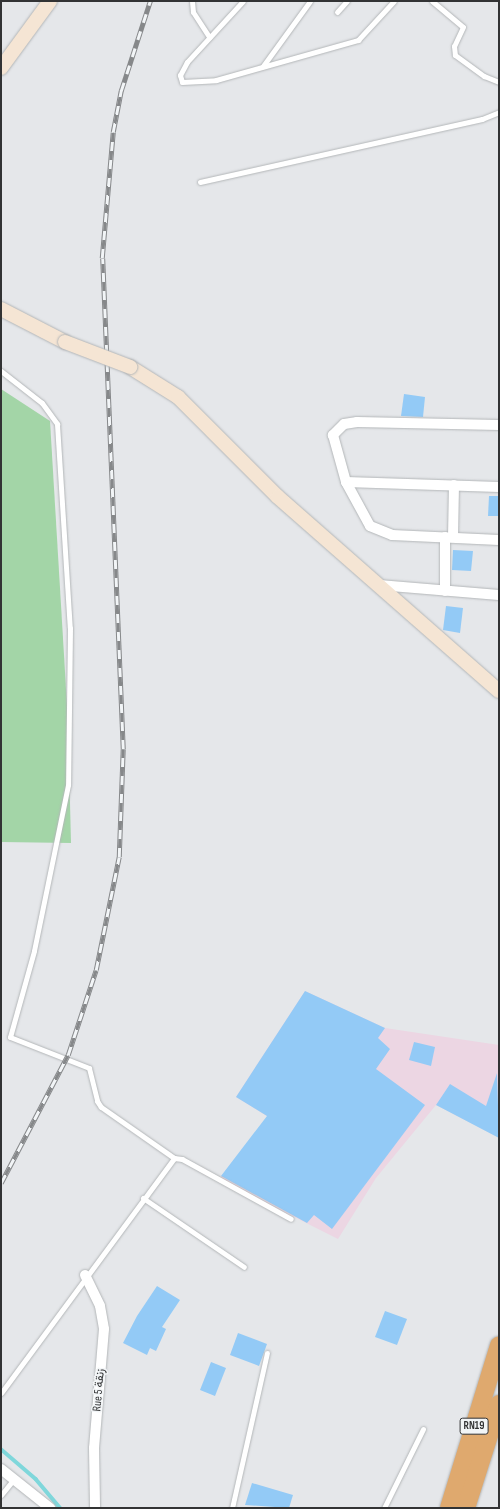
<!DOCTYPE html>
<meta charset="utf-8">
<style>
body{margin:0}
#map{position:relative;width:500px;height:1509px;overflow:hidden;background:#e5e7ea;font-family:"Sofia Sans Condensed",Vazirmatn,sans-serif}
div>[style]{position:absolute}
.industrial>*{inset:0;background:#ecd6e3}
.green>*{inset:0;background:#a3d5a7}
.stream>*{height:3.5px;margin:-1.75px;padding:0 1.75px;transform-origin:1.75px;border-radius:1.75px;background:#7fd7db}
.building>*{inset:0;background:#93caf6}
.roads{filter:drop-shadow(0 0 1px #b3b6b8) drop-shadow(0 0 1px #b3b6b8)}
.lane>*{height:5px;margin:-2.5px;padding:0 2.5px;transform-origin:2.5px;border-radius:2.5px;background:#fff}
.street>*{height:10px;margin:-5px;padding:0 5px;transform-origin:5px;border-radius:5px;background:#fff}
.secondary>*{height:14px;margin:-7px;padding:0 7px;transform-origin:7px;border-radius:7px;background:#f5e5d4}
.highway>*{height:18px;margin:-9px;padding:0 9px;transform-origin:9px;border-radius:9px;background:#dfa96e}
.rail>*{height:4.5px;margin-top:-2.25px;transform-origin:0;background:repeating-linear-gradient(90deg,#f2f5f7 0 9px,#86888a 0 18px);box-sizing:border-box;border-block:1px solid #86888a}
.bridges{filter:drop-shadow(0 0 1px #b3b6b8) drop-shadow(0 0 1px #b3b6b8)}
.secondary-bridge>*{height:14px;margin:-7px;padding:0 7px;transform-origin:7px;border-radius:7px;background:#f5e5d4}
span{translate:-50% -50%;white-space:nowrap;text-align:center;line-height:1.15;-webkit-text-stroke:3px #f2f5f7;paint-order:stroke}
.shield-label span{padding:1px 3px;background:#f2f5f7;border:1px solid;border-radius:3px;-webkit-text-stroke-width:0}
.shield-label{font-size:11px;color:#323334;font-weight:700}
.street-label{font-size:12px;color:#323334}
.frame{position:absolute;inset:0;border:2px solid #323334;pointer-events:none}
</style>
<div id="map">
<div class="industrial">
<i style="clip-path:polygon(305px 991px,385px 1028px,499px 1045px,498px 1137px,436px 1105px,376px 1178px,338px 1239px,219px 1179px,270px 1118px,236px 1097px)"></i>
</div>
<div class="green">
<i style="clip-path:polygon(1px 389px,50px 421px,68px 722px,71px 843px,1px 842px)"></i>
</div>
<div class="stream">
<i style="left:1px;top:1449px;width:46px;rotate:40.6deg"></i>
<i style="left:36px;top:1479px;width:38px;rotate:50deg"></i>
</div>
<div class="building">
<i style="clip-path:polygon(404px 394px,425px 397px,423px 417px,401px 416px)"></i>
<i style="clip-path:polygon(489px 496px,499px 496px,499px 516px,488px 516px)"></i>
<i style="clip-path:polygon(453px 550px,473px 551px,471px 571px,452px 570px)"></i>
<i style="clip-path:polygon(446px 606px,463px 608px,460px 633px,443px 630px)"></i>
<i style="clip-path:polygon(305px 991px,385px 1028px,378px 1038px,390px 1049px,376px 1069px,425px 1105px,332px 1229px,314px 1215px,307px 1223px,221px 1176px,267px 1116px,236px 1097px)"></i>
<i style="clip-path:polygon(414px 1042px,435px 1047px,431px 1066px,409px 1060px)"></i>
<i style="clip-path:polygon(497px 1073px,499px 1138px,436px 1105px,450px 1084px,486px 1106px)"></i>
<i style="clip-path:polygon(157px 1286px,180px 1300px,162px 1327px,166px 1329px,156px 1351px,150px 1348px,147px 1355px,123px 1343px,137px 1316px)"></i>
<i style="clip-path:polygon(385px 1311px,407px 1319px,397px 1345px,375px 1337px)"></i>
<i style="clip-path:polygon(238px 1333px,267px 1344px,259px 1366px,230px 1355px)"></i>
<i style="clip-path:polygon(211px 1362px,226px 1368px,215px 1396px,200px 1390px)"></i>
<i style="clip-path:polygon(252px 1483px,293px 1495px,289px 1508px,245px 1505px)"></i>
</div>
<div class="roads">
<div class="lane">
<i style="left:192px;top:1px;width:11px;rotate:85deg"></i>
<i style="left:193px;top:12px;width:30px;rotate:57deg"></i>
<i style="left:243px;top:1px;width:83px;rotate:132.6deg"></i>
<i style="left:187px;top:62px;width:15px;rotate:118deg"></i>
<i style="left:180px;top:75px;width:7px;rotate:74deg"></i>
<i style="left:182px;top:82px;width:34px;rotate:-3deg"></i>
<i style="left:216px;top:80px;width:148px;rotate:-15.7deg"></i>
<i style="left:358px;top:40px;width:53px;rotate:-47.3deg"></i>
<i style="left:432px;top:1px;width:40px;rotate:40deg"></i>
<i style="left:463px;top:27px;width:21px;rotate:115deg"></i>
<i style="left:454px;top:46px;width:9px;rotate:84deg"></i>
<i style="left:455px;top:55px;width:36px;rotate:36deg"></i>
<i style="left:484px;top:76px;width:16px;rotate:22deg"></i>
<i style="left:337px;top:12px;width:15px;rotate:-48deg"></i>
<i style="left:263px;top:66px;width:80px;rotate:-54.1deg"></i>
<i style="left:200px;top:182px;width:289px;rotate:-12.6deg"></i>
<i style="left:482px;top:119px;width:18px;rotate:-22deg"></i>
<i style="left:1px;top:371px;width:52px;rotate:38deg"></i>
<i style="left:42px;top:403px;width:26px;rotate:54deg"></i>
<i style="left:57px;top:424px;width:204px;rotate:86.4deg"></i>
<i style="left:70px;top:628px;width:157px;rotate:90.7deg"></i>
<i style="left:68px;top:785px;width:169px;rotate:101.6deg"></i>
<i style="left:34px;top:951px;width:89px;rotate:105.6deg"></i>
<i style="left:10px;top:1037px;width:85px;rotate:21.4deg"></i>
<i style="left:89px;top:1068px;width:34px;rotate:76deg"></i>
<i style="left:97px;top:1101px;width:7px;rotate:56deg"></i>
<i style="left:101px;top:1107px;width:89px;rotate:34.9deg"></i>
<i style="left:143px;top:1198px;width:122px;rotate:34.3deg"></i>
<i style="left:1px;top:1393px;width:292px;rotate:-53.6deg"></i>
<i style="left:174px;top:1158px;width:8px;rotate:7deg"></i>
<i style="left:182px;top:1159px;width:124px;rotate:28.8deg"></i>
<i style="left:1px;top:1495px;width:21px;rotate:-51deg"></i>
<i style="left:232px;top:1508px;width:159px;rotate:-77.3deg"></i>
<i style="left:384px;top:1508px;width:88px;rotate:-63.7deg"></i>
</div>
<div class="street">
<i style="left:499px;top:425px;width:142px;rotate:-178.8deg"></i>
<i style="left:357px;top:422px;width:13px;rotate:171deg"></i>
<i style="left:344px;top:424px;width:16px;rotate:135deg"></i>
<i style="left:333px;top:435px;width:49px;rotate:74.5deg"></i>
<i style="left:346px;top:482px;width:50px;rotate:61.4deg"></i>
<i style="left:370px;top:526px;width:24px;rotate:22deg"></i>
<i style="left:392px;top:535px;width:107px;rotate:2.7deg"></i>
<i style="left:346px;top:482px;width:153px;rotate:1.9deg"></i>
<i style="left:445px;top:537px;width:54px;rotate:90deg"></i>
<i style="left:453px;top:537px;width:52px;rotate:-88.9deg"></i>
<i style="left:379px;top:585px;width:120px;rotate:4.8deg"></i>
<i style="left:85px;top:1275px;width:34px;rotate:64deg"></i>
<i style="left:100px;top:1306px;width:23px;rotate:80deg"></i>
<i style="left:104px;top:1329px;width:119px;rotate:94.8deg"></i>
<i style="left:94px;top:1448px;width:60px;rotate:89deg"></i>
<i style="left:1px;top:1469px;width:63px;rotate:38.5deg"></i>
</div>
<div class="secondary">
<i style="left:1px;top:68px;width:83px;rotate:-53.8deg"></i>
<i style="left:1px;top:309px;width:72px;rotate:27.3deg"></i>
<i style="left:130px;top:367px;width:57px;rotate:32deg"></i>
<i style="left:178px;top:397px;width:141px;rotate:45deg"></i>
<i style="left:278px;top:497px;width:294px;rotate:41.3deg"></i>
</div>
<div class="highway">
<i style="left:449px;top:1508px;width:170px;rotate:-72.9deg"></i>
<i style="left:466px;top:1508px;width:109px;rotate:-72.4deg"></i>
</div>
</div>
<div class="rail">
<i style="left:1px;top:1183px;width:144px;rotate:-62.4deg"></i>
<i style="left:68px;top:1055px;width:89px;rotate:-71.8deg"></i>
<i style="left:96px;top:970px;width:115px;rotate:-78.5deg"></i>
<i style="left:119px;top:857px;width:108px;rotate:-87.9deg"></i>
<i style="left:123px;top:749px;width:491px;rotate:-92.4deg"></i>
<i style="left:102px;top:258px;width:126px;rotate:-85deg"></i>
<i style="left:113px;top:132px;width:42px;rotate:-79deg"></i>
<i style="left:121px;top:91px;width:95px;rotate:-72.1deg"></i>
</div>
<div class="bridges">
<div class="secondary-bridge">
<i style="left:65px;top:342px;width:70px;rotate:21deg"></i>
</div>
</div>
<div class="shield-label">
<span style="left:474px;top:1426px">RN19</span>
</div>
<div class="street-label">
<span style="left:99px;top:1390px;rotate:-85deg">Rue 5 زنقة</span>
</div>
<div class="frame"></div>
</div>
